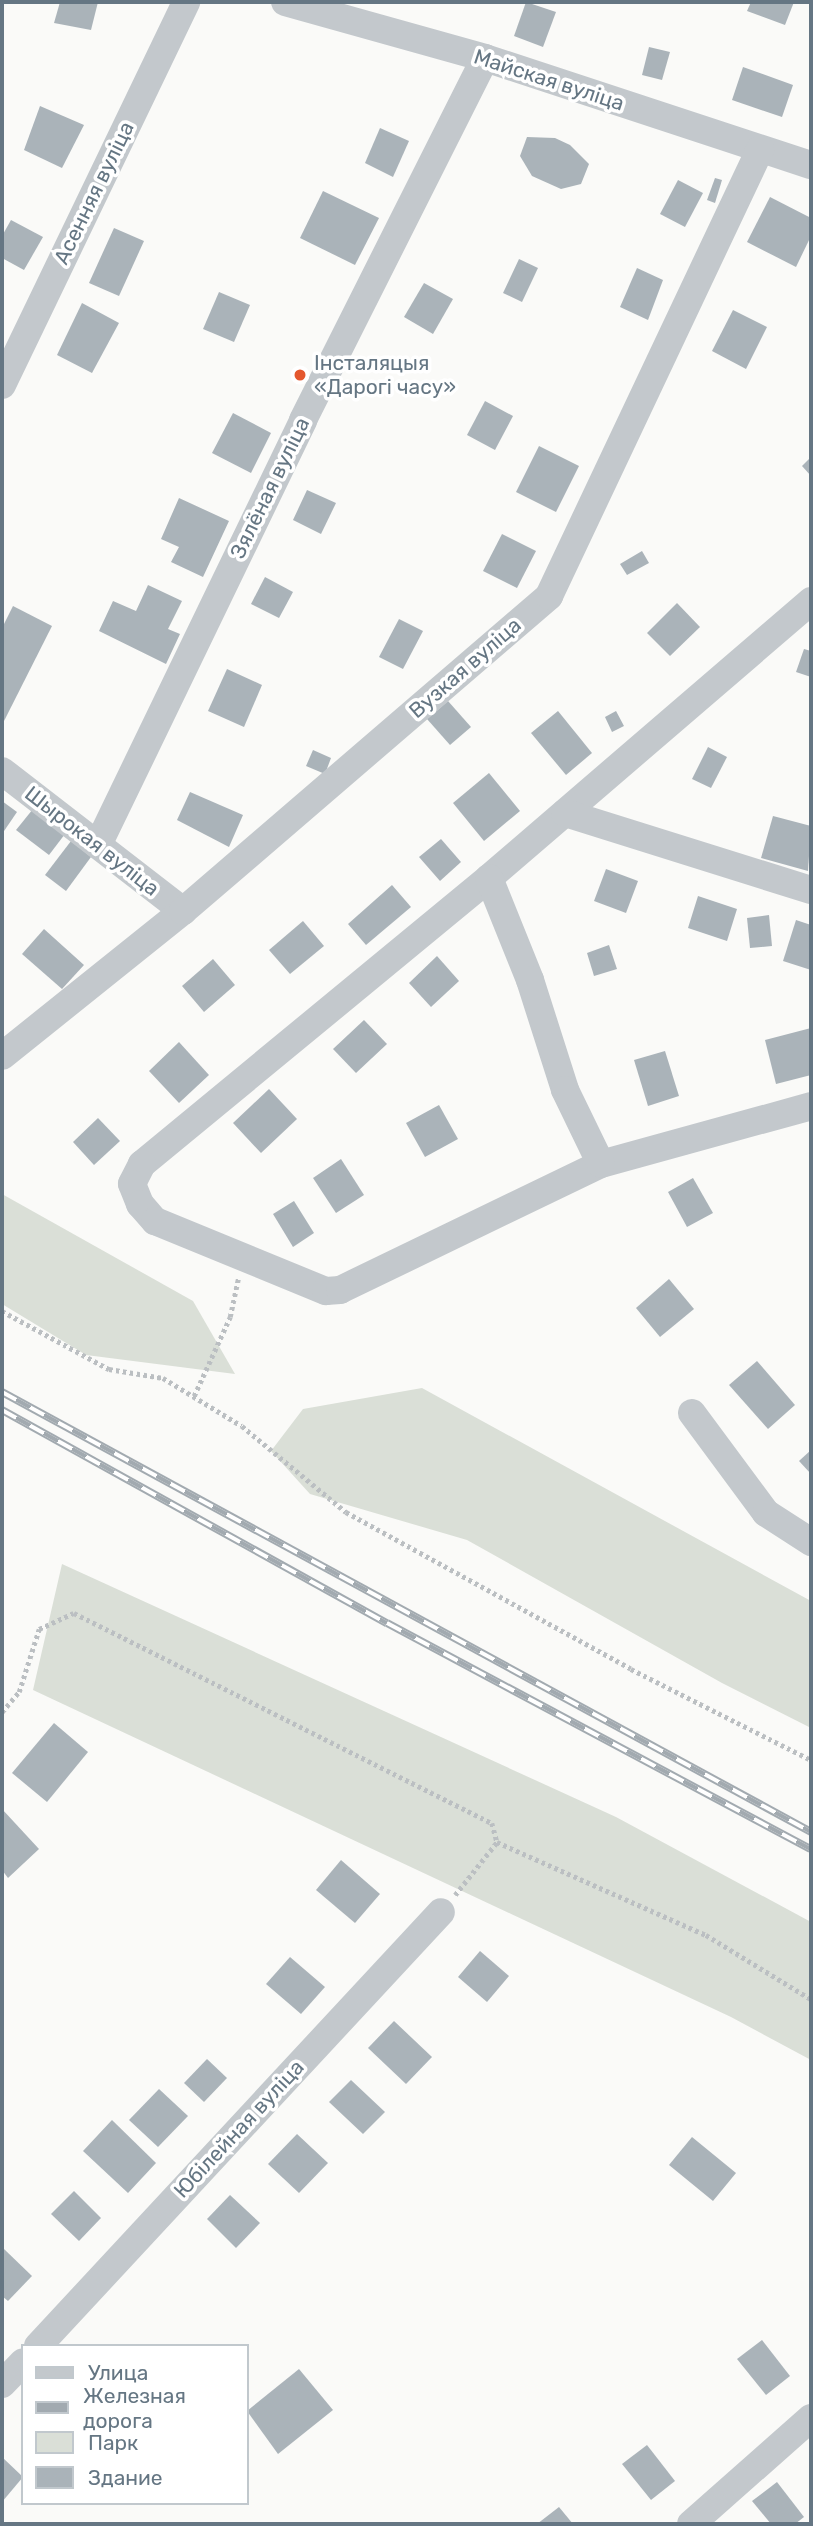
<!DOCTYPE html>
<meta charset="utf-8">
<style>
body{margin:0}
#map{position:relative;width:813px;height:2526px;overflow:hidden;background:#fafaf8;font-family:Rubik,sans-serif}
div>[style]{position:absolute}
.green>*{inset:0;background:#dadfd7}
.building>*{inset:0;background:#aab3b9}
.path>*{height:4.5px;margin-top:-2.25px;transform-origin:0;background:repeating-linear-gradient(90deg,#bbbfc2 0 3.5px,transparent 0 7px)}
.minor>*{height:28px;margin:-14px;padding:0 14px;transform-origin:14px;border-radius:14px;background:#c3c8cc}
.rail>*{height:8px;margin-top:-4px;transform-origin:0;background:repeating-linear-gradient(90deg,#fff 0 16px,#a2aab0 0 32px);box-sizing:border-box;border-block:2px solid #a2aab0}
.dots>*{width:19px;height:19px;translate:-50% -50%;box-sizing:border-box;border:4px solid #fff;border-radius:50%}
span{translate:-50% -50%;white-space:nowrap;text-align:center;line-height:1.15;-webkit-text-stroke:7px #fff;paint-order:stroke}
.street-label{font-size:21px;color:#657683}
.poi-label{font-size:21px;color:#657683}
.left{translate:0 -50%;text-align:left}
.frame{position:absolute;inset:0;border:4px solid #657683;pointer-events:none}
.legend{position:absolute;left:21px;top:2344px;width:228px;height:161px;box-sizing:border-box;background:#fff;border:2px solid #c1c8cd;margin:0;padding:9px 12px;list-style:none;font-size:21px;color:#657683}
.legend li{display:flex;align-items:center;gap:14px;height:35px}
.legend b{width:35px;border:2px solid #c1c8cd}
</style>
<div id="map">
<div class="green">
<i style="clip-path:polygon(2px 1194px,193px 1301px,235px 1374px,86px 1355px,2px 1304px)"></i>
<i style="clip-path:polygon(422px 1388px,811px 1601px,811px 1728px,722px 1683px,467px 1540px,310px 1494px,271px 1451px,303px 1409px)"></i>
<i style="clip-path:polygon(62px 1564px,616px 1817px,811px 1922px,811px 2060px,731px 2017px,33px 1690px)"></i>
</div>
<div class="building">
<i style="clip-path:polygon(60px 2px,98px 2px,91px 30px,54px 23px)"></i>
<i style="clip-path:polygon(526px 2px,556px 12px,543px 47px,514px 36px)"></i>
<i style="clip-path:polygon(751px 2px,794px 2px,785px 25px,747px 11px)"></i>
<i style="clip-path:polygon(649px 47px,670px 52px,662px 80px,642px 75px)"></i>
<i style="clip-path:polygon(743px 67px,793px 85px,782px 117px,732px 100px)"></i>
<i style="clip-path:polygon(40px 106px,84px 125px,62px 168px,24px 150px)"></i>
<i style="clip-path:polygon(380px 128px,409px 141px,393px 177px,365px 163px)"></i>
<i style="clip-path:polygon(527px 137px,555px 138px,570px 145px,589px 164px,581px 184px,561px 189px,532px 176px,520px 156px)"></i>
<i style="clip-path:polygon(715px 178px,722px 180px,715px 203px,707px 200px)"></i>
<i style="clip-path:polygon(678px 180px,703px 193px,685px 227px,660px 214px)"></i>
<i style="clip-path:polygon(323px 191px,379px 218px,355px 265px,300px 238px)"></i>
<i style="clip-path:polygon(770px 197px,811px 218px,811px 236px,796px 267px,747px 242px)"></i>
<i style="clip-path:polygon(11px 220px,43px 237px,24px 270px,2px 258px,2px 236px)"></i>
<i style="clip-path:polygon(114px 228px,144px 241px,119px 296px,89px 283px)"></i>
<i style="clip-path:polygon(519px 259px,538px 268px,522px 302px,503px 293px)"></i>
<i style="clip-path:polygon(637px 268px,663px 280px,648px 320px,620px 307px)"></i>
<i style="clip-path:polygon(424px 283px,453px 299px,433px 334px,404px 317px)"></i>
<i style="clip-path:polygon(219px 292px,250px 305px,234px 342px,203px 329px)"></i>
<i style="clip-path:polygon(82px 303px,119px 323px,92px 373px,57px 355px)"></i>
<i style="clip-path:polygon(733px 310px,767px 327px,746px 369px,712px 351px)"></i>
<i style="clip-path:polygon(485px 401px,513px 416px,495px 450px,467px 435px)"></i>
<i style="clip-path:polygon(233px 413px,271px 433px,251px 473px,212px 453px)"></i>
<i style="clip-path:polygon(539px 446px,579px 466px,556px 512px,516px 492px)"></i>
<i style="clip-path:polygon(811px 457px,811px 476px,802px 466px)"></i>
<i style="clip-path:polygon(307px 490px,336px 503px,321px 534px,293px 520px)"></i>
<i style="clip-path:polygon(179px 498px,229px 521px,203px 577px,171px 562px,179px 547px,161px 539px)"></i>
<i style="clip-path:polygon(502px 534px,536px 551px,517px 588px,483px 571px)"></i>
<i style="clip-path:polygon(642px 551px,649px 563px,627px 575px,620px 564px)"></i>
<i style="clip-path:polygon(265px 577px,293px 592px,279px 618px,251px 604px)"></i>
<i style="clip-path:polygon(148px 585px,182px 601px,168px 629px,180px 634px,166px 664px,99px 631px,113px 601px,136px 611px)"></i>
<i style="clip-path:polygon(677px 603px,700px 627px,670px 656px,647px 633px)"></i>
<i style="clip-path:polygon(13px 606px,52px 626px,2px 725px,2px 628px)"></i>
<i style="clip-path:polygon(399px 619px,423px 631px,403px 669px,379px 657px)"></i>
<i style="clip-path:polygon(804px 649px,811px 651px,811px 677px,796px 672px)"></i>
<i style="clip-path:polygon(227px 669px,262px 685px,244px 727px,208px 711px)"></i>
<i style="clip-path:polygon(448px 701px,471px 727px,450px 745px,427px 719px)"></i>
<i style="clip-path:polygon(558px 711px,592px 753px,566px 775px,531px 733px)"></i>
<i style="clip-path:polygon(616px 711px,624px 726px,612px 732px,605px 717px)"></i>
<i style="clip-path:polygon(708px 747px,727px 757px,711px 788px,692px 779px)"></i>
<i style="clip-path:polygon(313px 750px,331px 758px,325px 774px,306px 766px)"></i>
<i style="clip-path:polygon(489px 773px,520px 811px,484px 841px,453px 803px)"></i>
<i style="clip-path:polygon(190px 792px,243px 815px,229px 847px,177px 820px)"></i>
<i style="clip-path:polygon(2px 801px,17px 812px,2px 834px)"></i>
<i style="clip-path:polygon(33px 809px,65px 834px,49px 855px,16px 830px)"></i>
<i style="clip-path:polygon(773px 816px,811px 826px,808px 871px,761px 858px)"></i>
<i style="clip-path:polygon(441px 839px,461px 862px,440px 881px,419px 857px)"></i>
<i style="clip-path:polygon(71px 841px,91px 857px,66px 891px,45px 875px)"></i>
<i style="clip-path:polygon(606px 869px,638px 881px,626px 913px,594px 901px)"></i>
<i style="clip-path:polygon(392px 885px,411px 907px,366px 945px,348px 924px)"></i>
<i style="clip-path:polygon(698px 896px,737px 909px,727px 941px,688px 928px)"></i>
<i style="clip-path:polygon(769px 915px,772px 946px,750px 948px,747px 918px)"></i>
<i style="clip-path:polygon(796px 920px,811px 925px,811px 970px,783px 961px)"></i>
<i style="clip-path:polygon(303px 921px,324px 946px,290px 974px,269px 950px)"></i>
<i style="clip-path:polygon(44px 929px,84px 965px,62px 989px,22px 954px)"></i>
<i style="clip-path:polygon(609px 945px,617px 969px,594px 976px,587px 953px)"></i>
<i style="clip-path:polygon(437px 956px,459px 981px,431px 1007px,409px 983px)"></i>
<i style="clip-path:polygon(213px 959px,235px 985px,204px 1012px,182px 986px)"></i>
<i style="clip-path:polygon(364px 1020px,387px 1044px,356px 1073px,333px 1049px)"></i>
<i style="clip-path:polygon(811px 1028px,811px 1075px,776px 1084px,765px 1040px)"></i>
<i style="clip-path:polygon(179px 1042px,209px 1075px,179px 1103px,149px 1071px)"></i>
<i style="clip-path:polygon(665px 1051px,679px 1096px,648px 1106px,634px 1060px)"></i>
<i style="clip-path:polygon(269px 1089px,297px 1119px,261px 1153px,233px 1123px)"></i>
<i style="clip-path:polygon(439px 1105px,458px 1139px,425px 1157px,406px 1123px)"></i>
<i style="clip-path:polygon(98px 1118px,120px 1141px,94px 1165px,73px 1142px)"></i>
<i style="clip-path:polygon(341px 1159px,364px 1195px,336px 1213px,313px 1178px)"></i>
<i style="clip-path:polygon(693px 1178px,713px 1213px,687px 1227px,668px 1192px)"></i>
<i style="clip-path:polygon(294px 1201px,314px 1233px,293px 1247px,273px 1214px)"></i>
<i style="clip-path:polygon(669px 1279px,694px 1309px,660px 1337px,636px 1308px)"></i>
<i style="clip-path:polygon(757px 1361px,795px 1405px,768px 1429px,729px 1385px)"></i>
<i style="clip-path:polygon(811px 1450px,811px 1474px,799px 1461px)"></i>
<i style="clip-path:polygon(54px 1723px,88px 1752px,47px 1802px,12px 1773px)"></i>
<i style="clip-path:polygon(2px 1809px,39px 1849px,8px 1878px,2px 1870px)"></i>
<i style="clip-path:polygon(341px 1860px,380px 1894px,355px 1923px,316px 1890px)"></i>
<i style="clip-path:polygon(480px 1951px,509px 1976px,487px 2002px,458px 1977px)"></i>
<i style="clip-path:polygon(290px 1957px,325px 1987px,301px 2014px,266px 1984px)"></i>
<i style="clip-path:polygon(394px 2021px,432px 2057px,406px 2084px,368px 2048px)"></i>
<i style="clip-path:polygon(207px 2059px,227px 2078px,204px 2102px,184px 2083px)"></i>
<i style="clip-path:polygon(351px 2080px,385px 2112px,363px 2134px,329px 2102px)"></i>
<i style="clip-path:polygon(159px 2089px,188px 2116px,158px 2147px,129px 2120px)"></i>
<i style="clip-path:polygon(112px 2120px,156px 2163px,128px 2193px,83px 2151px)"></i>
<i style="clip-path:polygon(297px 2134px,328px 2163px,299px 2193px,268px 2164px)"></i>
<i style="clip-path:polygon(692px 2137px,736px 2173px,713px 2201px,669px 2165px)"></i>
<i style="clip-path:polygon(74px 2191px,101px 2218px,79px 2241px,51px 2214px)"></i>
<i style="clip-path:polygon(230px 2195px,260px 2223px,236px 2248px,207px 2219px)"></i>
<i style="clip-path:polygon(4px 2249px,32px 2276px,8px 2301px,2px 2296px)"></i>
<i style="clip-path:polygon(762px 2340px,790px 2376px,766px 2395px,737px 2359px)"></i>
<i style="clip-path:polygon(299px 2369px,333px 2410px,278px 2454px,247px 2411px)"></i>
<i style="clip-path:polygon(647px 2445px,675px 2481px,651px 2500px,622px 2464px)"></i>
<i style="clip-path:polygon(2px 2457px,23px 2477px,2px 2502px)"></i>
<i style="clip-path:polygon(777px 2482px,804px 2517px,795px 2524px,771px 2524px,752px 2501px)"></i>
<i style="clip-path:polygon(559px 2507px,573px 2524px,537px 2524px)"></i>
</div>
<div class="path">
<i style="left:2px;top:1311px;width:122px;rotate:28.5deg"></i>
<i style="left:109px;top:1369px;width:55px;rotate:9.5deg"></i>
<i style="left:163px;top:1378px;width:92px;rotate:31.3deg"></i>
<i style="left:242px;top:1426px;width:135px;rotate:39.6deg"></i>
<i style="left:346px;top:1512px;width:325px;rotate:28.8deg"></i>
<i style="left:631px;top:1669px;width:202px;rotate:26.8deg"></i>
<i style="left:194px;top:1396px;width:87px;rotate:-65.5deg"></i>
<i style="left:230px;top:1317px;width:39px;rotate:-78deg"></i>
<i style="left:2px;top:1712px;width:26px;rotate:-50deg"></i>
<i style="left:19px;top:1692px;width:66px;rotate:-72.4deg"></i>
<i style="left:39px;top:1629px;width:38px;rotate:-25deg"></i>
<i style="left:74px;top:1613px;width:468px;rotate:26.7deg"></i>
<i style="left:492px;top:1823px;width:20px;rotate:75deg"></i>
<i style="left:497px;top:1842px;width:229px;rotate:24deg"></i>
<i style="left:706px;top:1935px;width:123px;rotate:31.4deg"></i>
<i style="left:455px;top:1895px;width:68px;rotate:-51.6deg"></i>
</div>
<div class="minor">
<i style="left:285px;top:2px;width:208px;rotate:15.6deg"></i>
<i style="left:485px;top:58px;width:343px;rotate:18.2deg"></i>
<i style="left:2px;top:385px;width:425px;rotate:-64.3deg"></i>
<i style="left:811px;top:601px;width:425px;rotate:139.3deg"></i>
<i style="left:489px;top:878px;width:450px;rotate:140.5deg"></i>
<i style="left:142px;top:1164px;width:22px;rotate:117deg"></i>
<i style="left:132px;top:1184px;width:22px;rotate:68deg"></i>
<i style="left:140px;top:1204px;width:23px;rotate:49deg"></i>
<i style="left:155px;top:1221px;width:185px;rotate:22.3deg"></i>
<i style="left:326px;top:1291px;width:14px;rotate:-4deg"></i>
<i style="left:340px;top:1290px;width:290px;rotate:-25.8deg"></i>
<i style="left:601px;top:1164px;width:218px;rotate:-15.4deg"></i>
<i style="left:2px;top:771px;width:229px;rotate:37.7deg"></i>
<i style="left:565px;top:813px;width:258px;rotate:17.4deg"></i>
<i style="left:98px;top:845px;width:472px;rotate:-64.2deg"></i>
<i style="left:303px;top:420px;width:405px;rotate:-63.3deg"></i>
<i style="left:489px;top:878px;width:110px;rotate:68.1deg"></i>
<i style="left:530px;top:980px;width:115px;rotate:72.3deg"></i>
<i style="left:565px;top:1090px;width:82px;rotate:64.1deg"></i>
<i style="left:2px;top:1056px;width:232px;rotate:-38.7deg"></i>
<i style="left:183px;top:911px;width:483px;rotate:-40.7deg"></i>
<i style="left:549px;top:596px;width:494px;rotate:-64.7deg"></i>
<i style="left:692px;top:1413px;width:124px;rotate:53.5deg"></i>
<i style="left:766px;top:1513px;width:54px;rotate:32.8deg"></i>
<i style="left:38px;top:2346px;width:592px;rotate:-47.12deg"></i>
<i style="left:2px;top:2384px;width:30px;rotate:-46deg"></i>
<i style="left:691px;top:2524px;width:160px;rotate:-41.5deg"></i>
</div>
<div class="rail">
<i style="left:2px;top:1392px;width:921px;rotate:28.54deg"></i>
<i style="left:2px;top:1410px;width:440px;rotate:29deg"></i>
<i style="left:387px;top:1623px;width:480px;rotate:28.1deg"></i>
</div>
<div class="dots">
<i style="left:300px;top:375px;background:#e4572e"></i>
</div>
<div class="street-label">
<span style="left:549px;top:80px;rotate:18deg">Майская вуліца</span>
<span style="left:94px;top:193px;rotate:-64deg">Асенняя вуліца</span>
<span style="left:270px;top:488px;rotate:-64deg">Зялёная вуліца</span>
<span style="left:465px;top:668px;rotate:-41deg">Вузкая вуліца</span>
<span style="left:92px;top:841px;rotate:38deg">Шырокая вуліца</span>
<span style="left:239px;top:2129px;rotate:-47deg">Юбілейная вуліца</span>
</div>
<div class="poi-label">
<span class="left" style="left:314px;top:375px">Інсталяцыя<br>«Дарогі часу»</span>
</div>
<div class="frame"></div>
<ul class="legend">
<li><b style="height:9px;background:#c3c8cc"></b>Улица</li>
<li><b style="height:9px;background:#a2aab0"></b>Железная дорога</li>
<li><b style="height:19px;background:#dadfd7"></b>Парк</li>
<li><b style="height:19px;background:#aab3b9"></b>Здание</li>
</ul>
</div>
